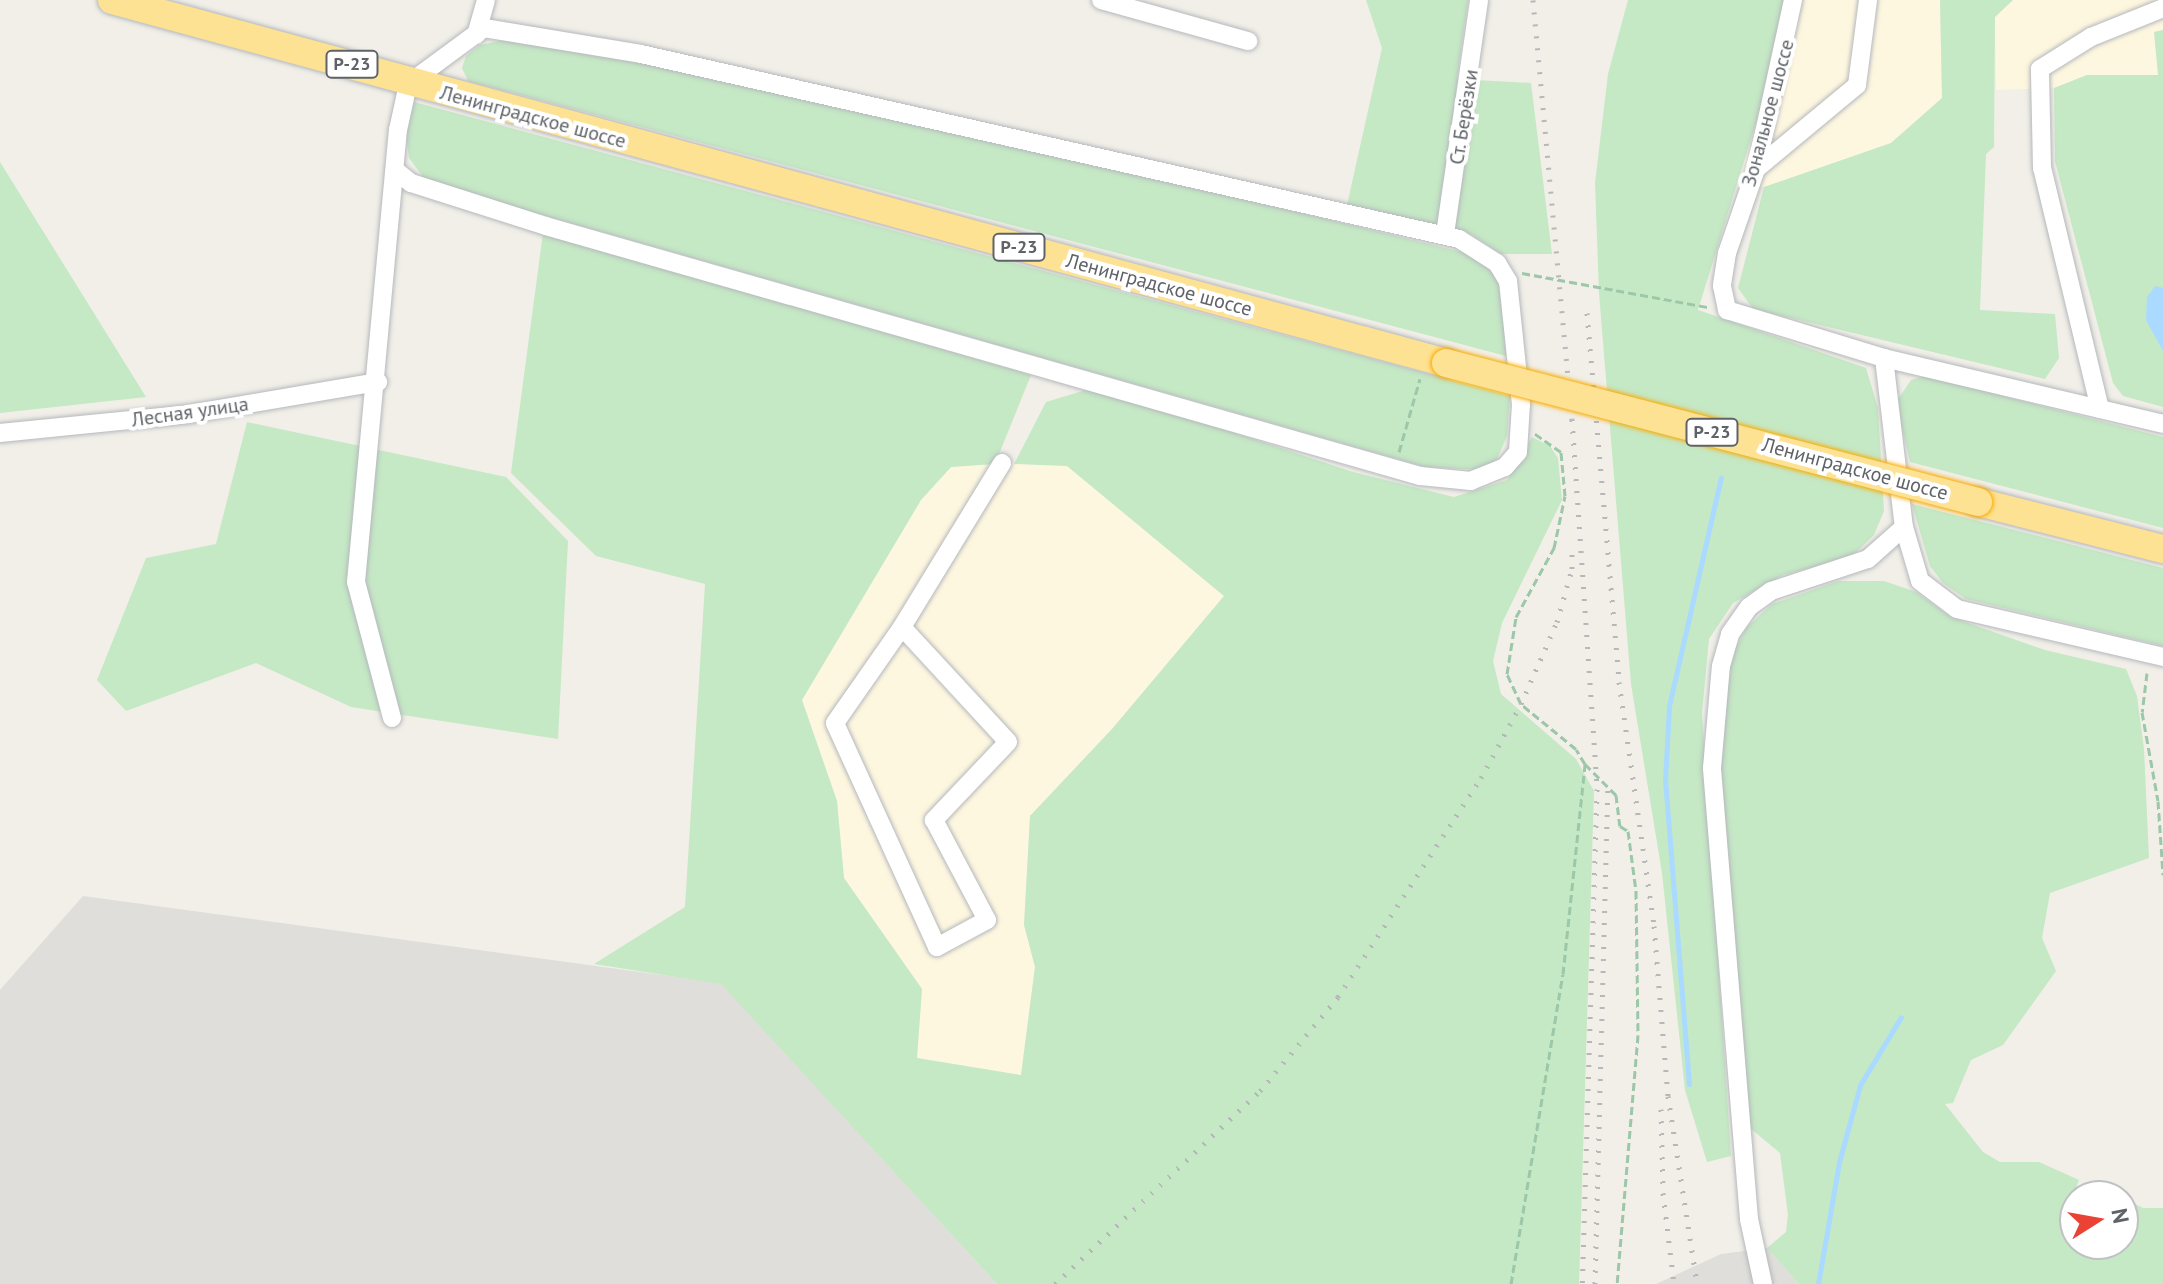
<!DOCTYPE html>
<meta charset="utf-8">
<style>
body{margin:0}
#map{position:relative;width:2163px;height:1284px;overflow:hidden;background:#f1efe8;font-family:"PT Sans",sans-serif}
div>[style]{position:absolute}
.commercial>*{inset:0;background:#fef7e0}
.industrial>*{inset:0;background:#e0deda}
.green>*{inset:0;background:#c5e8c5}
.water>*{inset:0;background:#aadaff}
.stream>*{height:5px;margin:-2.5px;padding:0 2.5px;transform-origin:2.5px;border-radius:2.5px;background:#aadaff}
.path>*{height:3px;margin-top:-1.5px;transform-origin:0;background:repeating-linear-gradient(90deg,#9cc7a9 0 8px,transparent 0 12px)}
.roads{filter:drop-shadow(0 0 2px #b5b8bc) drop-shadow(0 0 2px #b5b8bc)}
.minor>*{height:18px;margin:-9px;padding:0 9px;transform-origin:9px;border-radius:9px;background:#fff}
.highway>*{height:28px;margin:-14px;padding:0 14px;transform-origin:14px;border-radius:14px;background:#fde293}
.rail>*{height:5px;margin-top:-2.5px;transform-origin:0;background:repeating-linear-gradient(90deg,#b6b7b8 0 2px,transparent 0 12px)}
.bridges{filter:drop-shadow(0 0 2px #f9ab00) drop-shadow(0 0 2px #f9ab00)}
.highway-bridge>*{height:28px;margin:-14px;padding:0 14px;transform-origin:14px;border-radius:14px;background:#fde293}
span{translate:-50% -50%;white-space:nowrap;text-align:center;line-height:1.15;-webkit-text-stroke:8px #fff;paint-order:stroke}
.shield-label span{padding:2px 6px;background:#fff;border:2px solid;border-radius:6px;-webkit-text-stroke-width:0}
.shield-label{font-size:18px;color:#5f6368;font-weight:700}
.street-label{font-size:20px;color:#5f6368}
.north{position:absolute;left:2059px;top:1180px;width:80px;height:80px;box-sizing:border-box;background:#fff;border:2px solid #bfc1c3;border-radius:50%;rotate:79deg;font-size:22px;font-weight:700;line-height:32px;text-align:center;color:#5f6368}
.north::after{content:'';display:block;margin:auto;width:28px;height:36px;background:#ea4335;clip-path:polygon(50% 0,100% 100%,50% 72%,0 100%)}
</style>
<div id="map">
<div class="commercial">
<i style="clip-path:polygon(1786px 0,1940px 0,1942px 98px,1891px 143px,1764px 187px,1739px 184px,1784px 32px)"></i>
<i style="clip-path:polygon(2013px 0,2163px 0,2163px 30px,2154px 32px,2159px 75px,2087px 75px,2054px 88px,1996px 90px,1995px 17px)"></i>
<i style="clip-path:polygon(1002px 463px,1067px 466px,1224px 596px,1112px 729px,1030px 816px,1024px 925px,1035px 966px,1021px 1076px,917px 1058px,922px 989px,844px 878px,837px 801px,802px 700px,921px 500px,951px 467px)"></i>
</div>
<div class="industrial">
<i style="clip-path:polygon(83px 896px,721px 983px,997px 1284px,0 1284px,0 990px)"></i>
<i style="clip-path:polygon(1767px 1248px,1799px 1284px,1656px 1284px,1721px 1254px)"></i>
</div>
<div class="green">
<i style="clip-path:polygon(1366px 0,1468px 0,1457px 79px,1531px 83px,1552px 254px,1501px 254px,1469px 233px,1347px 205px,1382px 48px)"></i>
<i style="clip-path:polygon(1628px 0,1786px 0,1784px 32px,1698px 310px,1866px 368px,1878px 408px,1884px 511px,1874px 535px,1851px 557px,1783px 575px,1733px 603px,1709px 639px,1702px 713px,1731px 1156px,1707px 1162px,1685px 1090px,1662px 873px,1631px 684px,1599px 293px,1595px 183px,1608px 74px)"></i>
<i style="clip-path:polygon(1940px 0,2013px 0,1995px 17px,1994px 147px,1986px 154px,1980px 310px,2055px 314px,2059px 358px,2045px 379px,1753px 309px,1738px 288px,1764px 187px,1891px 143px,1942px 98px)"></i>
<i style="clip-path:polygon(2163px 30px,2163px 407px,2123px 396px,2113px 383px,2055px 161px,2054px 88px,2087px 75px,2158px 75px,2154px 32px)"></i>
<i style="clip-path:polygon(519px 37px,901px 116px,1474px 255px,1501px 281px,1508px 319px,1506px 356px,468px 81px,462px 68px,466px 56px,480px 45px)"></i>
<i style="clip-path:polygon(414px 102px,1510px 396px,1507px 436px,1497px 459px,1484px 470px,1425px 467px,427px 182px,409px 158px,406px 135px)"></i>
<i style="clip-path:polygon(0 162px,146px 397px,0 413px)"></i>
<i style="clip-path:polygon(543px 233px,1031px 375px,995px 464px,951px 467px,921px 500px,802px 700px,837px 801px,844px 878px,922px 989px,917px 1058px,1021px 1075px,1035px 967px,1024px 925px,1030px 816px,1112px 729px,1224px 596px,1067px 466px,1014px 464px,1046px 402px,1096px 387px,1353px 472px,1454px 497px,1507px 480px,1532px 437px,1550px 446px,1558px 458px,1562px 500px,1502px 623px,1493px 661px,1501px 694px,1576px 759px,1594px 791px,1579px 1284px,997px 1284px,721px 984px,594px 964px,685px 907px,705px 584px,596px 556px,511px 473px)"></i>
<i style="clip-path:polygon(1925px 376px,2163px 437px,2163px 528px,1910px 462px,1896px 402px,1911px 380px)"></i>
<i style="clip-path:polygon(247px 422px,506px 477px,568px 541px,558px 739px,351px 707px,256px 663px,126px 711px,97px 680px,146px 558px,216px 544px)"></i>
<i style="clip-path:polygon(1912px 504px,2163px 568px,2163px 646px,1966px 599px,1943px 583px,1930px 566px)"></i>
<i style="clip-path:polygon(1838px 581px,1884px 581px,1916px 592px,1951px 617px,2045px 650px,2126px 669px,2137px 696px,2144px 749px,2149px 858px,2050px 893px,2042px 938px,2056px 971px,2003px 1045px,1971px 1060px,1953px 1103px,1945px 1104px,1983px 1152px,2000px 1162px,2039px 1162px,2079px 1180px,2070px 1202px,2075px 1205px,2075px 1244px,2123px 1244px,2123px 1198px,2143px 1208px,2163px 1208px,2163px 1284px,1799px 1284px,1767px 1248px,1786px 1232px,1788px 1215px,1780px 1153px,1750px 1128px,1719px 747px,1731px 658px,1746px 628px,1772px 604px)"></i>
</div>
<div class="water">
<i style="clip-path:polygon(2155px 286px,2163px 288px,2163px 351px,2146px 320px,2147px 297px)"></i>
</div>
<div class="stream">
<i style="left:1689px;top:1084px;width:305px;rotate:-94.5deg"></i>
<i style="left:1665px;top:780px;width:74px;rotate:-86.9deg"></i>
<i style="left:1669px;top:706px;width:234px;rotate:-77.2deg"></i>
<i style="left:1818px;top:1284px;width:124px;rotate:-80.2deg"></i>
<i style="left:1839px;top:1162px;width:80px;rotate:-74.7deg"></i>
<i style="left:1860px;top:1085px;width:79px;rotate:-58.9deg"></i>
</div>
<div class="path">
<i style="left:1522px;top:273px;width:189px;rotate:10.4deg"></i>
<i style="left:1399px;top:452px;width:76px;rotate:-74deg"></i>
<i style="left:2147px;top:673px;width:39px;rotate:97deg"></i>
<i style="left:2142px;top:712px;width:90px;rotate:79.8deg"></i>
<i style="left:2158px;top:801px;width:74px;rotate:86.1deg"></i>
<i style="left:1585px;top:764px;width:44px;rotate:45deg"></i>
<i style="left:1616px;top:795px;width:31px;rotate:83deg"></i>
<i style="left:1620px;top:826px;width:9px;rotate:32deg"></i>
<i style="left:1628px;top:831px;width:61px;rotate:82.4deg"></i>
<i style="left:1636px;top:891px;width:144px;rotate:89.2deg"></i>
<i style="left:1638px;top:1035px;width:250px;rotate:94.8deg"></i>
<i style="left:1511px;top:1284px;width:314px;rotate:-80.5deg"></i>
<i style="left:1563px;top:974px;width:211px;rotate:-84deg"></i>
<i style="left:1585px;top:764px;width:17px;rotate:-121deg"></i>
<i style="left:1576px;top:749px;width:71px;rotate:-140.7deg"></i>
<i style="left:1521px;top:704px;width:33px;rotate:-115deg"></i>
<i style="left:1507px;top:674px;width:58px;rotate:-81deg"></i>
<i style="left:1516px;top:617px;width:79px;rotate:-61.2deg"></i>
<i style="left:1554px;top:548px;width:53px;rotate:-78.1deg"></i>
<i style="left:1565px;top:496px;width:44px;rotate:-95.2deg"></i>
<i style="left:1561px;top:452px;width:32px;rotate:-145deg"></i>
</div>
<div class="roads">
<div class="minor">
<i style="left:1101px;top:0;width:153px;rotate:15.6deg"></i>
<i style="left:1793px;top:0;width:173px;rotate:102.3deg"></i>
<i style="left:1756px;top:169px;width:89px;rotate:109deg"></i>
<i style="left:1727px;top:253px;width:33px;rotate:99deg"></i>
<i style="left:1722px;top:286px;width:25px;rotate:78deg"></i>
<i style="left:1727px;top:310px;width:164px;rotate:17deg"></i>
<i style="left:1884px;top:358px;width:287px;rotate:13.3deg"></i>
<i style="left:476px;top:35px;width:36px;rotate:-74deg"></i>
<i style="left:1756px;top:169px;width:131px;rotate:-39.7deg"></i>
<i style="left:1857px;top:85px;width:86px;rotate:-82.6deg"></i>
<i style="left:1445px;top:234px;width:236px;rotate:-81.7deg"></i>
<i style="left:1884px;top:358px;width:170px;rotate:83.3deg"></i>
<i style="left:1904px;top:527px;width:56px;rotate:73.5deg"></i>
<i style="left:1920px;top:581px;width:46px;rotate:37.1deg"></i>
<i style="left:1957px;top:609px;width:212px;rotate:13.1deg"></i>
<i style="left:2100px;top:409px;width:248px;rotate:-103.5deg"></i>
<i style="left:2042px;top:168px;width:99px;rotate:-91.2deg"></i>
<i style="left:2040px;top:69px;width:60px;rotate:-32.1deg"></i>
<i style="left:2091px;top:37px;width:78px;rotate:-21.9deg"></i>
<i style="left:0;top:433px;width:190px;rotate:-5.7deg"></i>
<i style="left:189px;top:414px;width:192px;rotate:-9.6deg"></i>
<i style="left:902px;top:627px;width:156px;rotate:47.3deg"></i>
<i style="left:1008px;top:742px;width:108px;rotate:133.5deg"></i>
<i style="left:934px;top:820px;width:113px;rotate:62.1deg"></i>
<i style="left:987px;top:920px;width:57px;rotate:151.6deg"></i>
<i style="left:937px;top:947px;width:246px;rotate:-114.5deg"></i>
<i style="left:835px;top:723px;width:117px;rotate:-55.1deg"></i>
<i style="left:902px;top:627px;width:192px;rotate:-58.6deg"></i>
<i style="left:392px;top:718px;width:141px;rotate:-104.8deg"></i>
<i style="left:356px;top:582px;width:454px;rotate:-84.7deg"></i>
<i style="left:398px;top:130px;width:47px;rotate:-77.7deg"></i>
<i style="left:408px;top:84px;width:94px;rotate:-36.4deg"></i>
<i style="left:484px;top:28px;width:159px;rotate:9.4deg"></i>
<i style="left:641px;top:54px;width:839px;rotate:12.74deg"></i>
<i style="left:1459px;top:239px;width:45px;rotate:32.3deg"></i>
<i style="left:1497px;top:263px;width:21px;rotate:59deg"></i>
<i style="left:1508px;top:281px;width:124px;rotate:84deg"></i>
<i style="left:1521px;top:404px;width:48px;rotate:93.6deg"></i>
<i style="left:1518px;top:452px;width:20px;rotate:131deg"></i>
<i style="left:1505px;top:467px;width:37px;rotate:158deg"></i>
<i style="left:1471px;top:481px;width:51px;rotate:-174.4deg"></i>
<i style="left:1420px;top:476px;width:909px;rotate:-164.04deg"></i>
<i style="left:546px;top:226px;width:142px;rotate:-162.3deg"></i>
<i style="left:411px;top:183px;width:19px;rotate:-141deg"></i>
<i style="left:1763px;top:1284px;width:66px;rotate:-102.2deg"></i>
<i style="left:1749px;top:1219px;width:453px;rotate:-94.7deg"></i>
<i style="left:1712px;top:768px;width:102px;rotate:-85deg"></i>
<i style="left:1721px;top:666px;width:33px;rotate:-74deg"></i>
<i style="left:1730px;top:634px;width:33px;rotate:-55deg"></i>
<i style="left:1749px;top:607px;width:27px;rotate:-36deg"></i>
<i style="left:1771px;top:591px;width:102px;rotate:-18.3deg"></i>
<i style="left:1868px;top:559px;width:48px;rotate:-41.6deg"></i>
</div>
<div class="highway">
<i style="left:112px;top:0;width:1383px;rotate:15.22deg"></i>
<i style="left:1978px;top:502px;width:191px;rotate:14.3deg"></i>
</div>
</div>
<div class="rail">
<i style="left:1533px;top:0;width:421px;rotate:84.7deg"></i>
<i style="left:1572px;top:419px;width:371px;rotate:86.1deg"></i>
<i style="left:1597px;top:789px;width:495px;rotate:91.7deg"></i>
<i style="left:1587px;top:313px;width:370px;rotate:85deg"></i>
<i style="left:1619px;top:682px;width:246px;rotate:81.8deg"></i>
<i style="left:1654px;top:926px;width:171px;rotate:85.3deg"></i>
<i style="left:1668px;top:1096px;width:190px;rotate:81.2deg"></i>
<i style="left:1661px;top:1109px;width:84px;rotate:88.6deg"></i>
<i style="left:1663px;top:1193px;width:92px;rotate:83.1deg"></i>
<i style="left:1055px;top:1284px;width:282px;rotate:-43.3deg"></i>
<i style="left:1260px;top:1091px;width:122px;rotate:-50.3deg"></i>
<i style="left:1338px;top:997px;width:262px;rotate:-56.9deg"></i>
<i style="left:1481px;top:778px;width:84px;rotate:-61.6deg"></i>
<i style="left:1521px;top:704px;width:90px;rotate:-66.3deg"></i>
<i style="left:1557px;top:622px;width:55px;rotate:-74.2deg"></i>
<i style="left:1572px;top:569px;width:22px;rotate:-90deg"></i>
<i style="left:1595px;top:1284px;width:503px;rotate:-88.52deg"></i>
</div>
<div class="bridges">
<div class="highway-bridge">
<i style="left:1446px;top:363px;width:550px;rotate:14.64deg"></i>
</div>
</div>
<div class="shield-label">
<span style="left:352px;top:64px">Р-23</span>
<span style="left:1019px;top:247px">Р-23</span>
<span style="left:1712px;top:432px">Р-23</span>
</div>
<div class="street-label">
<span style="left:1768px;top:113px;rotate:-75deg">Зональное шоссе</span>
<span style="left:533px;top:117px;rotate:15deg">Ленинградское шоссе</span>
<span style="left:1464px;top:117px;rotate:-81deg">Ст. Берёзки</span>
<span style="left:1159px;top:285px;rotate:15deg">Ленинградское шоссе</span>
<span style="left:190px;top:412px;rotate:-8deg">Лесная улица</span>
<span style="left:1855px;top:469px;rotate:15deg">Ленинградское шоссе</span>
</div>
<div class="north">N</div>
</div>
